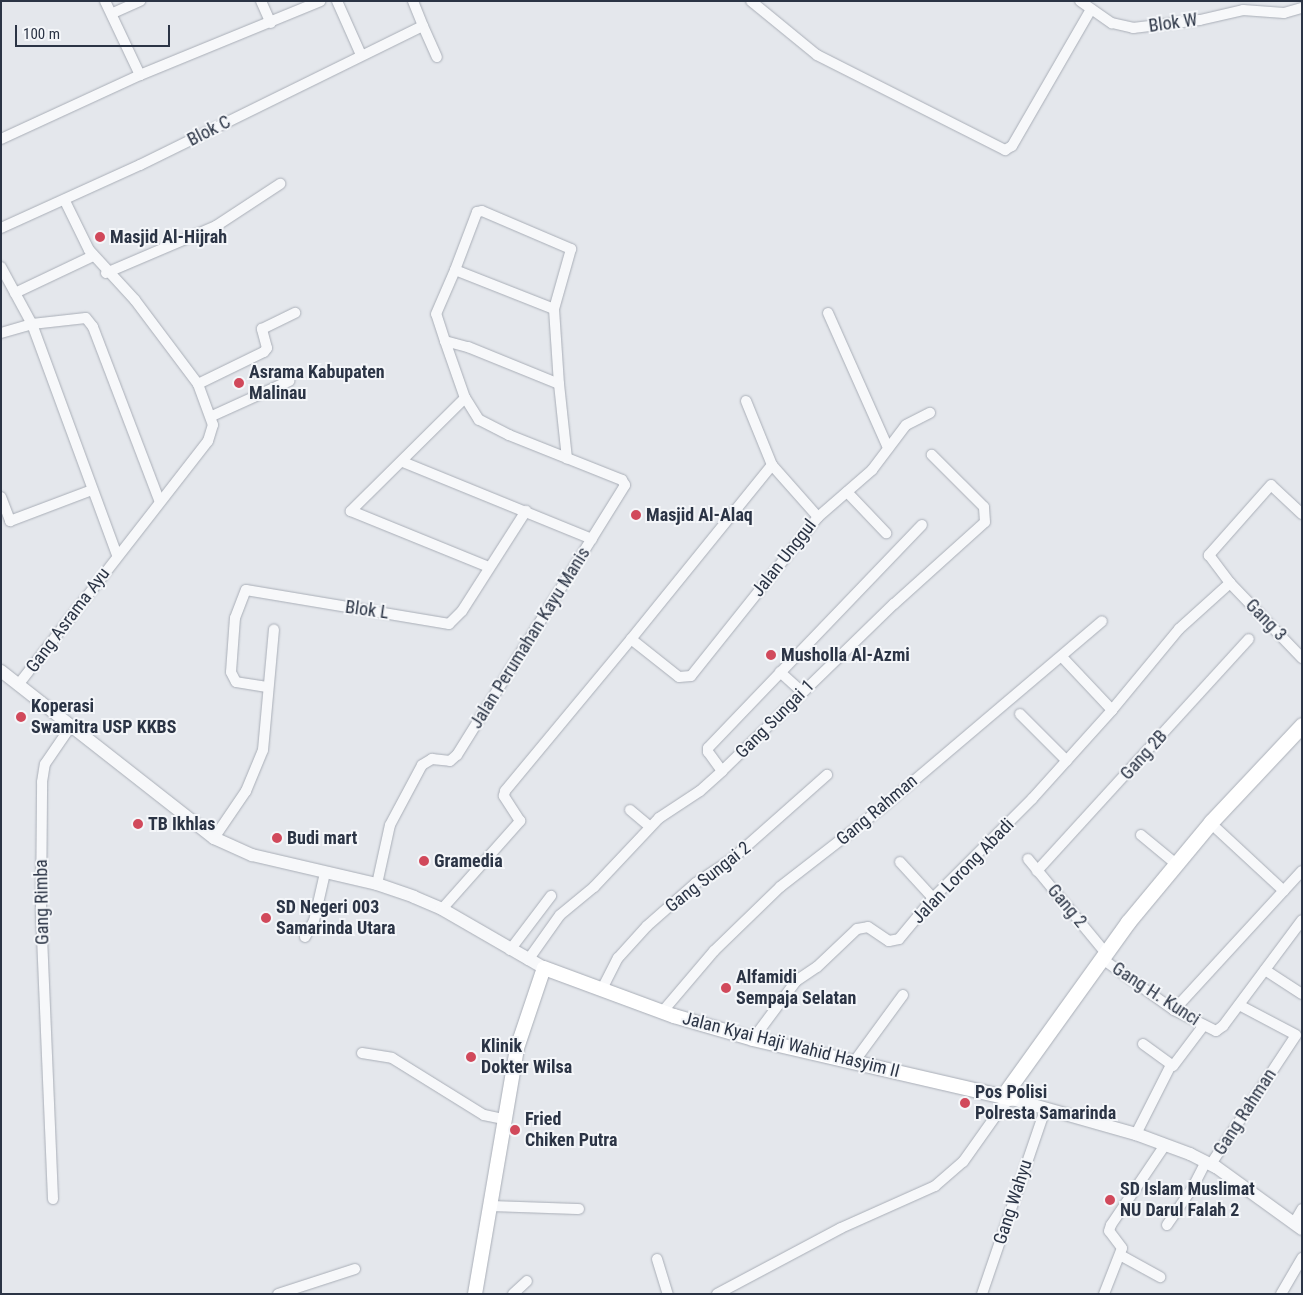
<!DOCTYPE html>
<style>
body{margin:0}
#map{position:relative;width:1303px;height:1295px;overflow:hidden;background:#e4e7ec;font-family:"Roboto Condensed",sans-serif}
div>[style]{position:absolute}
.roads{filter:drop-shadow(0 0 1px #a9aeb7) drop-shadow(0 0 1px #a9aeb7)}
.minor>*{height:10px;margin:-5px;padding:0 5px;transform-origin:5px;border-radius:5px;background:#f7f8fa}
.tertiary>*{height:12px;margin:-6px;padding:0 6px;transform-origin:6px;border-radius:6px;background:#f7f8fa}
.secondary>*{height:14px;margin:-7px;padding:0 7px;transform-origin:7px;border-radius:7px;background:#fff}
.primary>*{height:15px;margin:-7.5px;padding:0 7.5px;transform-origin:7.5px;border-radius:7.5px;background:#fff}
.dots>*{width:14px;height:14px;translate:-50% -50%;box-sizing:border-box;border:2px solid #f4f6f9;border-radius:50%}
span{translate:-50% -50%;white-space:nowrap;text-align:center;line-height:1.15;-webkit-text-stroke:4px #f4f6f9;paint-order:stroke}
.street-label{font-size:18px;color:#2b3445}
.poi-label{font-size:18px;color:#2b3445;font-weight:700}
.left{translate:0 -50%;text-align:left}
.frame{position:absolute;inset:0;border:2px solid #2b3445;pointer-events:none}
.scale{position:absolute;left:15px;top:25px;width:155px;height:22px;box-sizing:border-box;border:2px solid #2b3445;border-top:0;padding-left:6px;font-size:15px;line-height:18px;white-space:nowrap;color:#2b3445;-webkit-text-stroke:4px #f4f6f9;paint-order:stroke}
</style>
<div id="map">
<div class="roads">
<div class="minor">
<i style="left:105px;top:1px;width:82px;rotate:64.7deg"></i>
<i style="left:261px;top:1px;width:24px;rotate:66deg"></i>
<i style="left:337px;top:1px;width:59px;rotate:66deg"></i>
<i style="left:751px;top:1px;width:85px;rotate:39.3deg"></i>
<i style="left:817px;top:55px;width:211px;rotate:26.8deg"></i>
<i style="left:1005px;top:150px;width:8px;rotate:-30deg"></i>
<i style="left:1012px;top:146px;width:158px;rotate:-60deg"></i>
<i style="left:1080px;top:1px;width:39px;rotate:35deg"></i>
<i style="left:1112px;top:23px;width:22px;rotate:13deg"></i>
<i style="left:1133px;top:28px;width:67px;rotate:-6.8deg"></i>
<i style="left:1200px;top:20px;width:44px;rotate:-13.1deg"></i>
<i style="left:1243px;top:10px;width:41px;rotate:4.2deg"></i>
<i style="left:1284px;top:13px;width:19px;rotate:-16deg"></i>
<i style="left:113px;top:13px;width:30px;rotate:-24deg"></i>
<i style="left:423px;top:26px;width:34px;rotate:66deg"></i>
<i style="left:1px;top:139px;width:153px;rotate:-24.7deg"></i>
<i style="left:140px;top:75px;width:195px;rotate:-22.3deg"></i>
<i style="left:1px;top:228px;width:153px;rotate:-24.4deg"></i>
<i style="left:140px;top:165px;width:315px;rotate:-26.2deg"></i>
<i style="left:423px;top:26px;width:27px;rotate:-112deg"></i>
<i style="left:1px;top:267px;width:65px;rotate:61.5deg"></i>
<i style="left:32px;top:324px;width:246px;rotate:69.8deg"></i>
<i style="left:106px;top:273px;width:120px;rotate:-23.1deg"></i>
<i style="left:216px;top:226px;width:77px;rotate:-33.3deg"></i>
<i style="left:15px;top:293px;width:86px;rotate:-25.4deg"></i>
<i style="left:554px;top:309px;width:106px;rotate:-158.5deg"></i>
<i style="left:455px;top:270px;width:62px;rotate:-69.2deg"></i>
<i style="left:477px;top:212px;width:5px;rotate:-11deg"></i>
<i style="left:482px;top:211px;width:97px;rotate:23.1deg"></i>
<i style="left:571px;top:249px;width:62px;rotate:105.8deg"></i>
<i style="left:554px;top:309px;width:75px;rotate:86.2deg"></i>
<i style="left:828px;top:313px;width:148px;rotate:66deg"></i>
<i style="left:1px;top:333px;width:32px;rotate:-16deg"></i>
<i style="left:32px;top:324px;width:54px;rotate:-6.3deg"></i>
<i style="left:86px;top:318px;width:11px;rotate:52deg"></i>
<i style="left:93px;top:327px;width:185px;rotate:69.1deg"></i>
<i style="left:445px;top:341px;width:28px;rotate:-108deg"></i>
<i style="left:436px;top:314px;width:48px;rotate:-66.6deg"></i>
<i style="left:198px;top:384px;width:73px;rotate:-25.9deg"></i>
<i style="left:264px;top:352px;width:5px;rotate:-53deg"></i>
<i style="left:267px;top:348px;width:20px;rotate:-105deg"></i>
<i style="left:262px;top:329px;width:37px;rotate:-26deg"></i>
<i style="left:465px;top:398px;width:60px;rotate:-109.3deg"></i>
<i style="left:445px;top:341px;width:24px;rotate:15deg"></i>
<i style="left:468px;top:347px;width:98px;rotate:22.1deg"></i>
<i style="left:559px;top:384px;width:75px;rotate:83.9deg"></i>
<i style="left:746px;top:401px;width:69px;rotate:67.9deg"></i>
<i style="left:212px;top:416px;width:85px;rotate:-24.4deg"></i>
<i style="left:403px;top:462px;width:204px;rotate:22.2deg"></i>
<i style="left:847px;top:492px;width:57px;rotate:46.4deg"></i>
<i style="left:1px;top:497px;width:26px;rotate:69deg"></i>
<i style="left:10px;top:521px;width:88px;rotate:-20.7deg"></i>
<i style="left:1302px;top:514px;width:42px;rotate:-136.9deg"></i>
<i style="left:1271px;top:485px;width:94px;rotate:131.5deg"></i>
<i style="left:1209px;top:555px;width:35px;rotate:53deg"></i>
<i style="left:1230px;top:583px;width:104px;rotate:46.2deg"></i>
<i style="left:818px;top:517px;width:72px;rotate:-41deg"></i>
<i style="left:872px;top:470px;width:56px;rotate:-52.9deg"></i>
<i style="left:906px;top:425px;width:27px;rotate:-27deg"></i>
<i style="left:780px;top:672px;width:30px;rotate:42deg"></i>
<i style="left:18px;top:685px;width:309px;rotate:-52.1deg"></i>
<i style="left:208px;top:441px;width:17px;rotate:-73deg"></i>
<i style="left:213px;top:425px;width:44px;rotate:-110.1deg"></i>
<i style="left:198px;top:384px;width:105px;rotate:-126.9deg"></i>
<i style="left:135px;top:300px;width:68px;rotate:-132.6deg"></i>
<i style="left:89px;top:250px;width:55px;rotate:-116.1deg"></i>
<i style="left:267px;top:687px;width:31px;rotate:-171deg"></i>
<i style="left:236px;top:682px;width:11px;rotate:-117deg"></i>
<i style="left:231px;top:672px;width:54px;rotate:-85.8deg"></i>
<i style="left:235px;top:618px;width:30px;rotate:-69deg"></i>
<i style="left:246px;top:590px;width:206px;rotate:9.5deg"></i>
<i style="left:449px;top:624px;width:18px;rotate:-45deg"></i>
<i style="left:462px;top:611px;width:119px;rotate:-57.4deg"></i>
<i style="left:1112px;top:710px;width:105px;rotate:-50.4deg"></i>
<i style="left:1179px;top:629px;width:69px;rotate:-42deg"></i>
<i style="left:1020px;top:714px;width:66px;rotate:45deg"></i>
<i style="left:722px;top:771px;width:24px;rotate:-126deg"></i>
<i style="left:708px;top:752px;width:4px;rotate:-90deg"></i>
<i style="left:708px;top:748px;width:309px;rotate:-46.2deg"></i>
<i style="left:630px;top:810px;width:26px;rotate:40deg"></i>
<i style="left:1217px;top:829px;width:91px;rotate:42.8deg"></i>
<i style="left:1141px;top:835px;width:45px;rotate:39.6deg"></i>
<i style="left:214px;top:838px;width:57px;rotate:-55.8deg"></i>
<i style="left:246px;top:791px;width:44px;rotate:-67.5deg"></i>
<i style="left:263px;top:750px;width:121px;rotate:-84.8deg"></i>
<i style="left:1028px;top:859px;width:121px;rotate:50.4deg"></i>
<i style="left:900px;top:862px;width:49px;rotate:47.5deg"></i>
<i style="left:1037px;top:871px;width:314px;rotate:-47.6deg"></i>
<i style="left:377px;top:884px;width:60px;rotate:-77.6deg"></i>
<i style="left:390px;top:825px;width:68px;rotate:-61.9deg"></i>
<i style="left:422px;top:765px;width:12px;rotate:-31deg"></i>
<i style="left:432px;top:759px;width:18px;rotate:6deg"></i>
<i style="left:450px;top:761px;width:9px;rotate:-41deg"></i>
<i style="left:457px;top:755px;width:318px;rotate:-58.1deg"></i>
<i style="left:625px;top:485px;width:6px;rotate:-121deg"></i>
<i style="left:622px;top:480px;width:122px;rotate:-158.3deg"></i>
<i style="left:509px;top:435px;width:34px;rotate:-153deg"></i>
<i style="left:479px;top:420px;width:26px;rotate:-122deg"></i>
<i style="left:465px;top:398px;width:161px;rotate:135.3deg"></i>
<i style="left:351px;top:511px;width:149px;rotate:22.1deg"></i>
<i style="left:442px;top:909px;width:118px;rotate:-48.4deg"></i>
<i style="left:520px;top:821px;width:30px;rotate:-123deg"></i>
<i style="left:504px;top:796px;width:5px;rotate:-79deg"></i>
<i style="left:505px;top:791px;width:197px;rotate:-50.3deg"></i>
<i style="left:631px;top:639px;width:61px;rotate:38.4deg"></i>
<i style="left:679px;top:677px;width:12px;rotate:-5deg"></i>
<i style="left:691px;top:676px;width:203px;rotate:-51.4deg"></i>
<i style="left:818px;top:517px;width:69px;rotate:-131.5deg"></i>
<i style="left:772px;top:465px;width:224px;rotate:129deg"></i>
<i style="left:305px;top:937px;width:18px;rotate:-61deg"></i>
<i style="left:314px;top:921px;width:49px;rotate:-77.1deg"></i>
<i style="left:510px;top:950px;width:68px;rotate:-52.8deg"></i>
<i style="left:1101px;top:958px;width:90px;rotate:35.5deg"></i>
<i style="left:1174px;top:1010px;width:47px;rotate:26.6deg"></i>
<i style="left:1216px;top:1031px;width:9px;rotate:-36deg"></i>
<i style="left:1223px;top:1026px;width:132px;rotate:-53.3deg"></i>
<i style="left:528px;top:960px;width:55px;rotate:-54.6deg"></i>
<i style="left:560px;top:915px;width:44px;rotate:-39.5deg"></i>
<i style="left:594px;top:887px;width:95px;rotate:-46.7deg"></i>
<i style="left:659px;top:818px;width:49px;rotate:-33.4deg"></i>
<i style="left:700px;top:791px;width:30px;rotate:-42deg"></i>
<i style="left:722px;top:771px;width:240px;rotate:-44.2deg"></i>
<i style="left:894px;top:604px;width:122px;rotate:-42deg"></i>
<i style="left:985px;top:522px;width:15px;rotate:-94deg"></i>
<i style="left:984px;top:507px;width:74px;rotate:-135deg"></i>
<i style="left:1265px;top:970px;width:44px;rotate:33deg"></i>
<i style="left:602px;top:989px;width:35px;rotate:-63deg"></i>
<i style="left:618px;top:958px;width:43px;rotate:-47.8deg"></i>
<i style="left:647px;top:926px;width:65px;rotate:-41.3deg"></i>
<i style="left:696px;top:883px;width:43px;rotate:-33.7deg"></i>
<i style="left:732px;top:859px;width:127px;rotate:-41.5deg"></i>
<i style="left:1174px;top:1010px;width:189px;rotate:-47.4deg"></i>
<i style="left:663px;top:1011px;width:79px;rotate:-49.6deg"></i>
<i style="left:714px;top:951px;width:92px;rotate:-44.1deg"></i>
<i style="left:780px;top:887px;width:130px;rotate:-37.8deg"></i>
<i style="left:883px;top:807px;width:287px;rotate:-40.3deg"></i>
<i style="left:753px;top:1039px;width:72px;rotate:-53.4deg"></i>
<i style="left:796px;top:981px;width:25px;rotate:-34deg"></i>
<i style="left:817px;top:967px;width:55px;rotate:-43.5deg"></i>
<i style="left:857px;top:929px;width:11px;rotate:-10deg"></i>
<i style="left:868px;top:927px;width:25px;rotate:34deg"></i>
<i style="left:889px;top:941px;width:10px;rotate:-11deg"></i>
<i style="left:899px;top:939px;width:53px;rotate:-50.3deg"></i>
<i style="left:933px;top:898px;width:140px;rotate:-45deg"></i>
<i style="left:1032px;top:799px;width:120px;rotate:-48deg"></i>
<i style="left:1112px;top:710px;width:73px;rotate:-133.3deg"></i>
<i style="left:1143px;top:1044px;width:37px;rotate:36deg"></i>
<i style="left:1173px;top:1066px;width:51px;rotate:-52.9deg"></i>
<i style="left:362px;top:1053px;width:30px;rotate:9deg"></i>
<i style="left:392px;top:1058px;width:108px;rotate:31.8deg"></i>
<i style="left:484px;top:1115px;width:19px;rotate:12deg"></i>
<i style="left:854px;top:1062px;width:83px;rotate:-53.8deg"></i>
<i style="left:1136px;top:1134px;width:77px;rotate:-63.1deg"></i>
<i style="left:1211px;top:1164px;width:154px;rotate:-56.6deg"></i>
<i style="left:1296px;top:1035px;width:64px;rotate:-152.2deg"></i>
<i style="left:53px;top:1199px;width:290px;rotate:-92.4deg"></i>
<i style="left:41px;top:909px;width:127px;rotate:-89.5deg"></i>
<i style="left:42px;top:782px;width:18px;rotate:-81deg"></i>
<i style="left:45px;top:764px;width:46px;rotate:-55.6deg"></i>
<i style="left:489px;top:1206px;width:90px;rotate:1.9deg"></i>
<i style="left:1294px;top:1223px;width:16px;rotate:-60deg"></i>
<i style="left:1167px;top:1225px;width:46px;rotate:-55.6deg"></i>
<i style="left:1193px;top:1187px;width:28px;rotate:-63deg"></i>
<i style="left:1120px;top:1255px;width:46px;rotate:28.8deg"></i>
<i style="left:657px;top:1259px;width:37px;rotate:73deg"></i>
<i style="left:278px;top:1294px;width:81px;rotate:-18deg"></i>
<i style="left:513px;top:1294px;width:19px;rotate:-43deg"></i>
<i style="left:717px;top:1294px;width:140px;rotate:-28deg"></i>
<i style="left:841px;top:1228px;width:103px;rotate:-24.1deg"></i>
<i style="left:935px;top:1186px;width:37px;rotate:-41deg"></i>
<i style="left:963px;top:1162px;width:71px;rotate:-54.7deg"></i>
<i style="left:1004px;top:1104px;width:9px;rotate:-32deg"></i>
<i style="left:982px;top:1294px;width:194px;rotate:-71.1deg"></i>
<i style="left:1104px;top:1294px;width:49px;rotate:-68.6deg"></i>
<i style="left:1122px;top:1248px;width:21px;rotate:-127deg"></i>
<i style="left:1109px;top:1231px;width:6px;rotate:-72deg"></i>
<i style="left:1111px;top:1225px;width:97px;rotate:-56deg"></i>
<i style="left:1281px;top:1294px;width:42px;rotate:-59.7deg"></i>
</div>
<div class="tertiary">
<i style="left:1px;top:671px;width:271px;rotate:38.1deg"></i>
<i style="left:214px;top:838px;width:42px;rotate:24.1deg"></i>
<i style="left:252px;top:855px;width:128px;rotate:13.1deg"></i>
<i style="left:377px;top:884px;width:39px;rotate:19deg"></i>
<i style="left:414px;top:897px;width:30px;rotate:23deg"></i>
<i style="left:442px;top:909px;width:118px;rotate:30deg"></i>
<i style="left:1012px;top:1099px;width:129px;rotate:15.8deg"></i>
<i style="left:1136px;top:1134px;width:58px;rotate:20.3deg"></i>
<i style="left:1190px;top:1154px;width:29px;rotate:27deg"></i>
<i style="left:1216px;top:1167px;width:106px;rotate:35.8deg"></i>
</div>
<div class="secondary">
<i style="left:475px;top:1294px;width:250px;rotate:-80.3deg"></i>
<i style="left:517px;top:1048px;width:84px;rotate:-71.4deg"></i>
<i style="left:544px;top:968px;width:139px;rotate:20.3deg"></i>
<i style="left:674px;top:1016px;width:82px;rotate:16.2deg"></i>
<i style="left:753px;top:1039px;width:266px;rotate:13deg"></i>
</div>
<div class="primary">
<i style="left:1003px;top:1096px;width:214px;rotate:-54.3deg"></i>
<i style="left:1128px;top:922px;width:130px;rotate:-50.3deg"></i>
<i style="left:1211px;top:822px;width:133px;rotate:-46.8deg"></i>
</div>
</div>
<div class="dots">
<i style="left:100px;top:237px;background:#d1495b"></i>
<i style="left:239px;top:383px;background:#d1495b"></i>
<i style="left:636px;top:515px;background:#d1495b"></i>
<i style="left:771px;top:655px;background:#d1495b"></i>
<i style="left:21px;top:717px;background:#d1495b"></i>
<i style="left:138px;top:824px;background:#d1495b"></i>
<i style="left:277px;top:838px;background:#d1495b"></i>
<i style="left:424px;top:861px;background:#d1495b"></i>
<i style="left:266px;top:918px;background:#d1495b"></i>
<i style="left:726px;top:988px;background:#d1495b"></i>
<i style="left:471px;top:1057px;background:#d1495b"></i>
<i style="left:965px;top:1103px;background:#d1495b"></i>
<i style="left:515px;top:1130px;background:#d1495b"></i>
<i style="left:1110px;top:1200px;background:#d1495b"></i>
</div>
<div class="street-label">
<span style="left:1173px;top:23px;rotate:-8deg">Blok W</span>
<span style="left:209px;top:131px;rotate:-27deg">Blok C</span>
<span style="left:784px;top:558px;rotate:-52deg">Jalan Unggul</span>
<span style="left:367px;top:610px;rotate:8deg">Blok L</span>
<span style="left:68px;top:620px;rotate:-53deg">Gang Asrama Ayu</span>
<span style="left:1266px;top:620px;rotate:46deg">Gang 3</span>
<span style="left:530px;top:638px;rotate:-58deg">Jalan Perumahan Kayu Manis</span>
<span style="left:775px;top:719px;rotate:-45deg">Gang Sungai 1</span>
<span style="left:1144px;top:755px;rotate:-48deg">Gang 2B</span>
<span style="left:877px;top:810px;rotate:-40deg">Gang Rahman</span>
<span style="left:963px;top:871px;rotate:-46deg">Jalan Lorong Abadi</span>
<span style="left:708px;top:877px;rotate:-38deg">Gang Sungai 2</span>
<span style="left:42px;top:902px;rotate:-91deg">Gang Rimba</span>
<span style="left:1067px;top:906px;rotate:50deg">Gang 2</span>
<span style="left:1156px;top:994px;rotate:33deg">Gang H. Kunci</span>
<span style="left:791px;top:1045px;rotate:14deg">Jalan Kyai Haji Wahid Hasyim II</span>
<span style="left:1245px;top:1112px;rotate:-57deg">Gang Rahman</span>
<span style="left:1013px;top:1202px;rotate:-72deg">Gang Wahyu</span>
</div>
<div class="poi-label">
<span class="left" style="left:110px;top:237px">Masjid Al-Hijrah</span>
<span class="left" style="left:249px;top:383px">Asrama Kabupaten<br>Malinau</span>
<span class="left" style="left:646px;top:515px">Masjid Al-Alaq</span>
<span class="left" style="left:781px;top:655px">Musholla Al-Azmi</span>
<span class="left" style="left:31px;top:717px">Koperasi<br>Swamitra USP KKBS</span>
<span class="left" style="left:148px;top:824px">TB Ikhlas</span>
<span class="left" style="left:287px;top:838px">Budi mart</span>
<span class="left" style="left:434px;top:861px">Gramedia</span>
<span class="left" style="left:276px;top:918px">SD Negeri 003<br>Samarinda Utara</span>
<span class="left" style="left:736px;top:988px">Alfamidi<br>Sempaja Selatan</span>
<span class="left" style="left:481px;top:1057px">Klinik<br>Dokter Wilsa</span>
<span class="left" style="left:975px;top:1103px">Pos Polisi<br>Polresta Samarinda</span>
<span class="left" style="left:525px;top:1130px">Fried<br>Chiken Putra</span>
<span class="left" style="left:1120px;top:1200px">SD Islam Muslimat<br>NU Darul Falah 2</span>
</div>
<div class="frame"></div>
<div class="scale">100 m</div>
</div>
